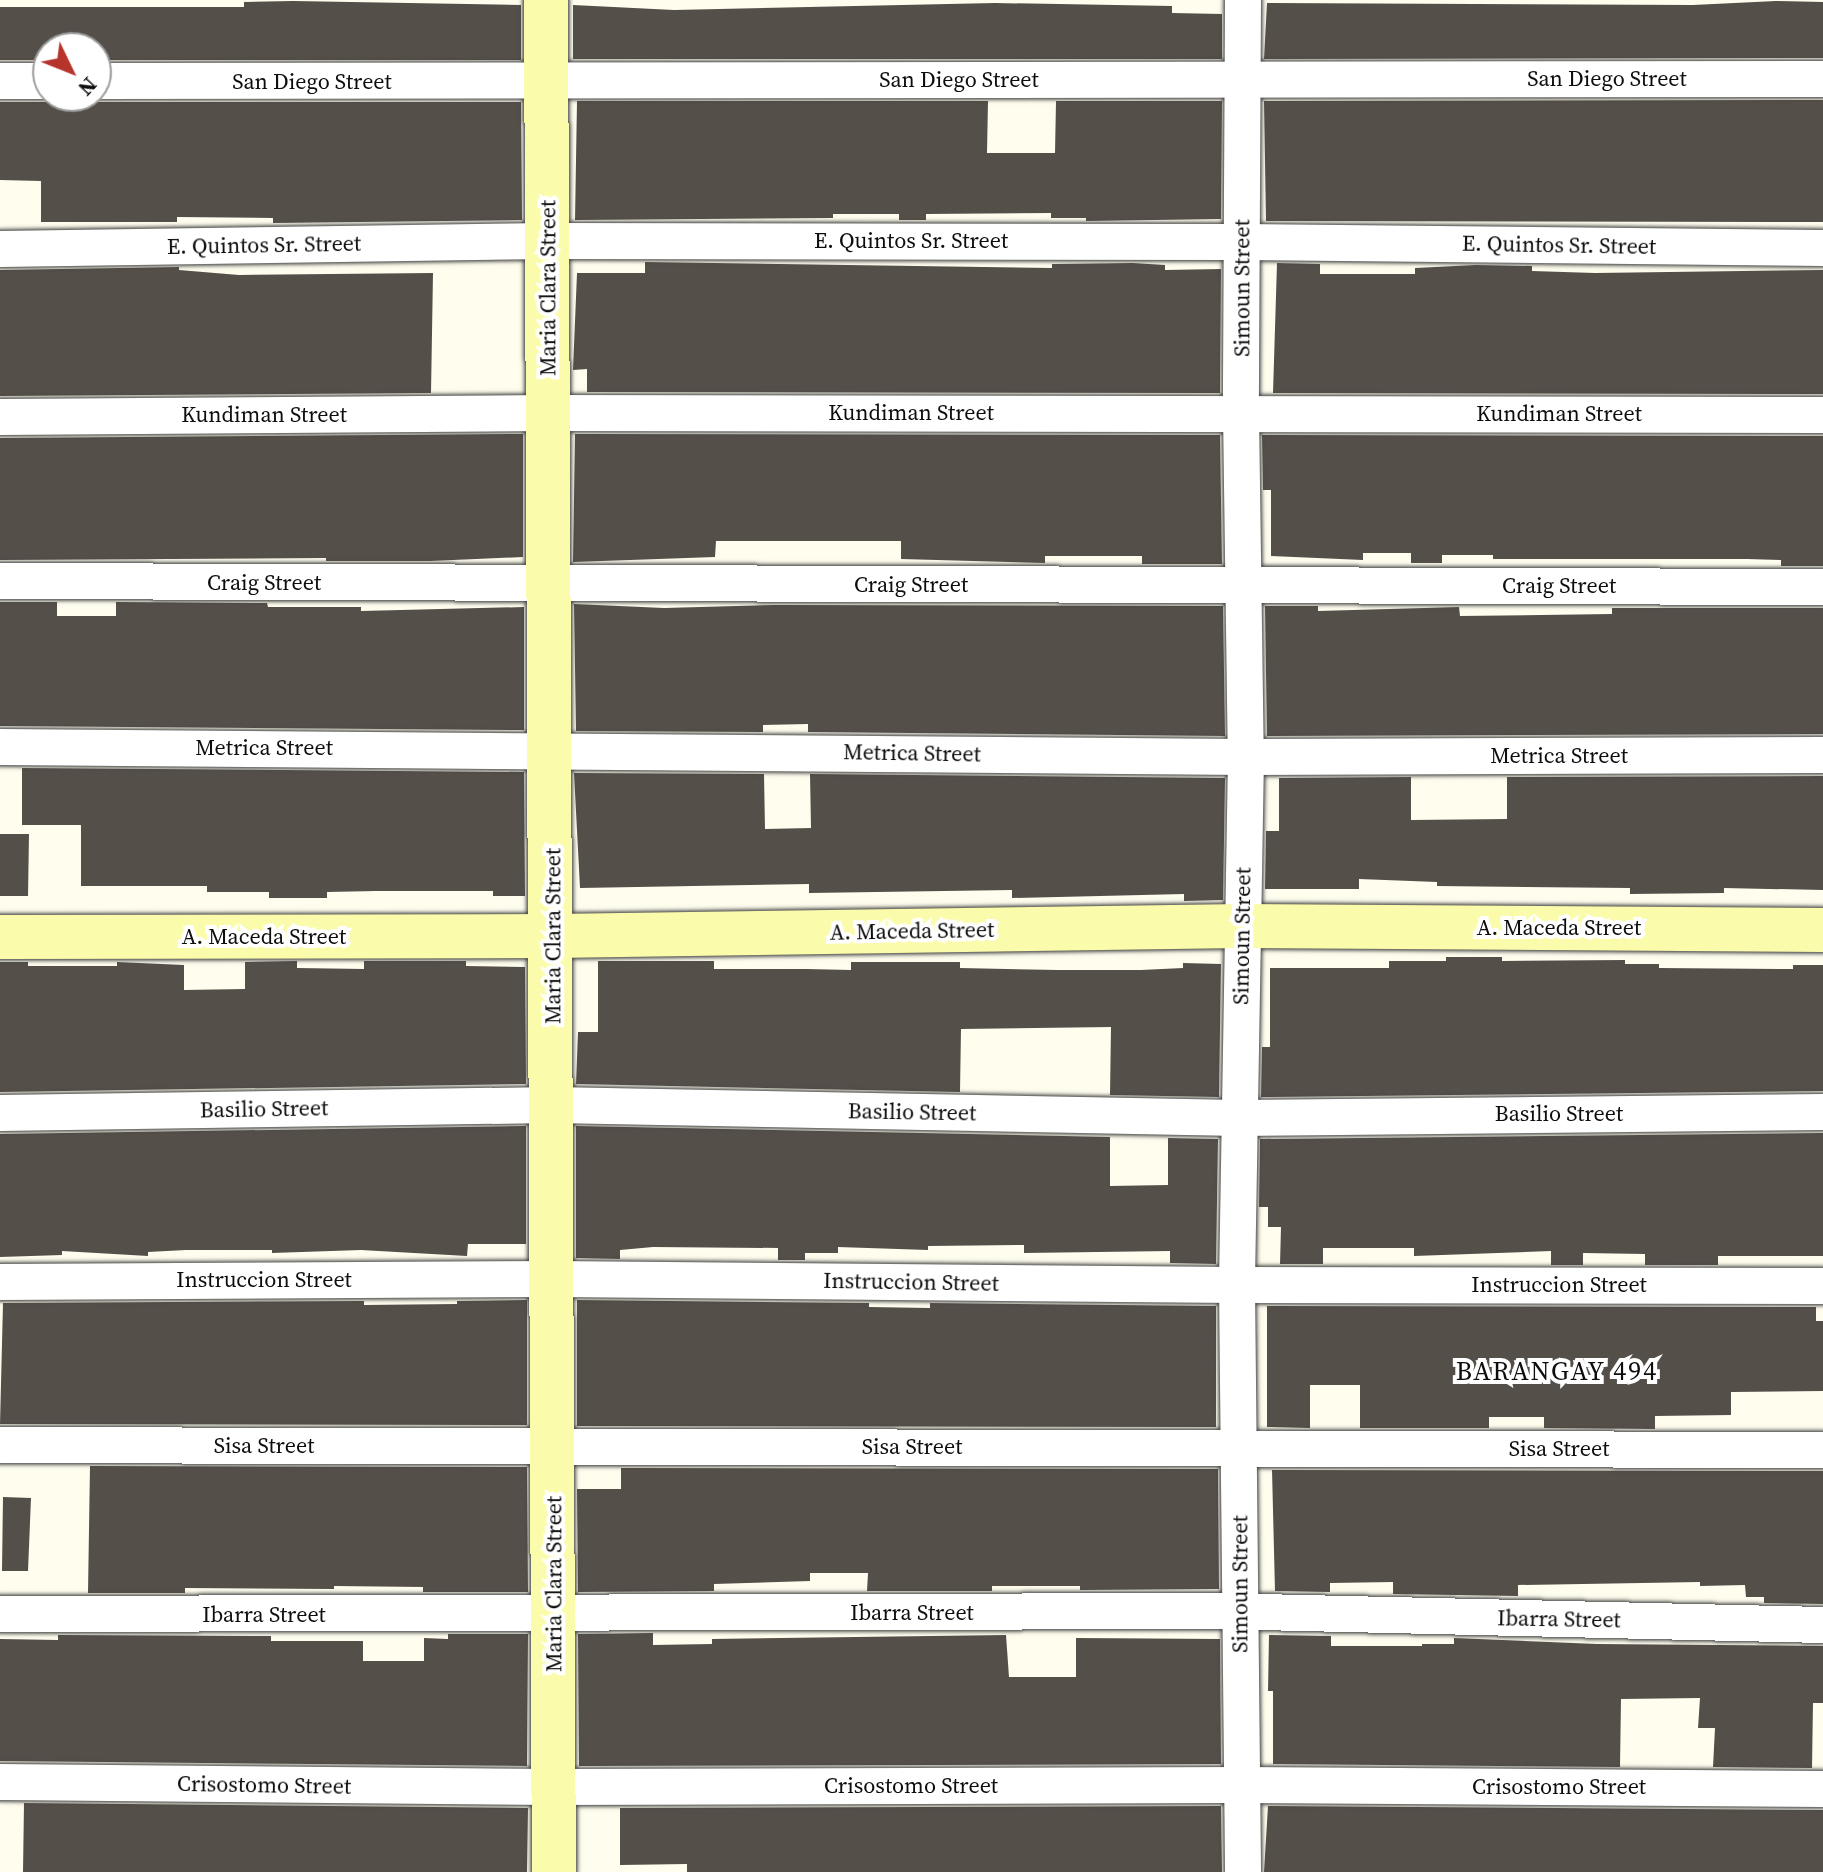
<!DOCTYPE html>
<style>
body{margin:0}
#map{position:relative;width:1823px;height:1872px;overflow:hidden;background:#fefdee;font-family:"Source Serif 4",serif}
div>[style]{position:absolute}
.building>*{inset:0;background:#554f4a}
.roads{filter:drop-shadow(0 0 2px #404040) drop-shadow(0 0 2px #404040)}
.street>*{height:36px;margin:-18px;padding:0 18px;transform-origin:18px;border-radius:18px;background:#fff}
.secondary>*{height:44px;margin:-22px;padding:0 22px;transform-origin:22px;border-radius:22px;background:#fbfbac}
span{translate:-50% -50%;white-space:nowrap;text-align:center;line-height:1.15;-webkit-text-stroke:8px #fff;paint-order:stroke}
.street-label{font-size:22px;color:#0d0d0d}
.quarter-label{font-size:26px;color:#0d0d0d;letter-spacing:2px}
.north{position:absolute;left:32px;top:32px;width:80px;height:80px;box-sizing:border-box;background:#fff;border:2px solid #9e9e9e;border-radius:50%;rotate:133deg;font-size:22px;font-weight:700;line-height:32px;text-align:center;color:#0d0d0d}
.north::after{content:'';display:block;margin:auto;width:28px;height:36px;background:#b6342c;clip-path:polygon(50% 0,100% 100%,50% 72%,0 100%)}
</style>
<div id="map">
<div class="building">
<i style="clip-path:polygon(293px 1px,521px 5px,521px 60px,96px 60px,96px 48px,43px 48px,43px 60px,0 60px,0 7px,244px 7px,244px 2px)"></i>
<i style="clip-path:polygon(1776px 1px,1823px 2px,1823px 58px,1264px 59px,1267px 3px,1693px 5px)"></i>
<i style="clip-path:polygon(995px 3px,1172px 6px,1172px 13px,1222px 14px,1222px 59px,573px 59px,573px 5px,674px 10px)"></i>
<i style="clip-path:polygon(62px 96px,82px 96px,96px 102px,521px 102px,522px 220px,273px 223px,273px 218px,177px 217px,177px 222px,41px 222px,41px 181px,0 180px,0 102px,48px 102px)"></i>
<i style="clip-path:polygon(1823px 100px,1823px 222px,1266px 221px,1264px 101px)"></i>
<i style="clip-path:polygon(577px 101px,988px 101px,987px 153px,1055px 153px,1056px 101px,1222px 101px,1221px 219px,1086px 221px,1086px 218px,1051px 218px,1051px 213px,926px 214px,926px 220px,899px 220px,899px 214px,833px 214px,833px 218px,575px 220px)"></i>
<i style="clip-path:polygon(645px 262px,1052px 268px,1052px 264px,1133px 263px,1165px 265px,1165px 270px,1221px 269px,1220px 393px,587px 392px,587px 369px,573px 370px,577px 273px,645px 273px)"></i>
<i style="clip-path:polygon(1277px 263px,1320px 264px,1320px 274px,1415px 274px,1415px 268px,1476px 265px,1532px 266px,1532px 271px,1595px 273px,1823px 270px,1823px 394px,1273px 393px)"></i>
<i style="clip-path:polygon(179px 267px,179px 270px,239px 275px,433px 273px,431px 393px,0 396px,0 270px)"></i>
<i style="clip-path:polygon(523px 434px,523px 557px,430px 561px,326px 561px,326px 558px,0 560px,0 438px)"></i>
<i style="clip-path:polygon(575px 434px,1220px 435px,1222px 564px,1142px 564px,1142px 556px,1045px 556px,1045px 563px,901px 559px,901px 541px,716px 541px,715px 557px,573px 562px)"></i>
<i style="clip-path:polygon(1262px 435px,1823px 436px,1823px 566px,1781px 566px,1781px 560px,1747px 559px,1493px 559px,1493px 555px,1442px 555px,1442px 563px,1411px 563px,1411px 553px,1363px 553px,1363px 560px,1271px 556px,1271px 490px,1263px 490px)"></i>
<i style="clip-path:polygon(0 602px,57px 602px,57px 616px,116px 616px,116px 602px,267px 603px,268px 607px,361px 607px,361px 611px,524px 607px,524px 730px,0 726px)"></i>
<i style="clip-path:polygon(574px 604px,664px 608px,775px 605px,1223px 606px,1225px 736px,808px 732px,808px 724px,763px 725px,763px 732px,576px 731px)"></i>
<i style="clip-path:polygon(1265px 606px,1318px 606px,1318px 611px,1459px 607px,1460px 616px,1612px 614px,1612px 608px,1823px 608px,1823px 734px,1267px 736px)"></i>
<i style="clip-path:polygon(22px 768px,524px 772px,525px 896px,493px 896px,493px 891px,376px 891px,327px 892px,327px 898px,269px 898px,269px 892px,207px 892px,207px 886px,81px 886px,81px 825px,22px 825px)"></i>
<i style="clip-path:polygon(574px 773px,764px 774px,765px 829px,811px 828px,810px 774px,1225px 778px,1223px 900px,1184px 901px,1184px 894px,1012px 898px,1012px 890px,809px 893px,809px 884px,580px 888px)"></i>
<i style="clip-path:polygon(1823px 776px,1823px 890px,1724px 888px,1724px 893px,1630px 894px,1630px 888px,1437px 886px,1437px 882px,1359px 879px,1359px 889px,1265px 889px,1266px 831px,1279px 831px,1279px 778px,1411px 777px,1411px 820px,1507px 819px,1507px 777px)"></i>
<i style="clip-path:polygon(0 834px,29px 834px,28px 896px,0 896px)"></i>
<i style="clip-path:polygon(1446px 957px,1502px 957px,1502px 961px,1625px 960px,1625px 964px,1659px 964px,1659px 968px,1793px 969px,1793px 965px,1823px 965px,1823px 1091px,1261px 1097px,1262px 1047px,1270px 1047px,1270px 968px,1389px 968px,1389px 961px,1446px 961px)"></i>
<i style="clip-path:polygon(297px 961px,297px 968px,364px 969px,364px 961px,466px 961px,466px 966px,525px 967px,526px 1084px,0 1092px,0 962px,28px 962px,28px 966px,117px 966px,117px 962px,184px 965px,184px 990px,245px 989px,245px 962px)"></i>
<i style="clip-path:polygon(598px 961px,714px 961px,714px 969px,806px 969px,851px 970px,851px 962px,960px 962px,960px 968px,1058px 970px,1141px 970px,1183px 968px,1183px 963px,1221px 964px,1219px 1097px,1110px 1095px,1111px 1027px,961px 1029px,960px 1092px,576px 1084px,578px 1032px,598px 1032px)"></i>
<i style="clip-path:polygon(526px 1126px,526px 1244px,468px 1244px,467px 1256px,361px 1250px,272px 1253px,272px 1250px,186px 1250px,148px 1252px,148px 1256px,62px 1251px,62px 1255px,0 1257px,0 1134px)"></i>
<i style="clip-path:polygon(576px 1126px,1110px 1137px,1110px 1186px,1168px 1185px,1168px 1138px,1218px 1139px,1216px 1264px,1170px 1263px,1170px 1251px,1024px 1253px,1024px 1245px,928px 1246px,928px 1250px,838px 1247px,838px 1253px,805px 1253px,805px 1260px,778px 1260px,778px 1248px,653px 1247px,620px 1250px,620px 1259px,576px 1258px)"></i>
<i style="clip-path:polygon(1823px 1133px,1823px 1256px,1718px 1256px,1718px 1265px,1645px 1265px,1645px 1254px,1583px 1253px,1583px 1265px,1551px 1265px,1551px 1251px,1414px 1256px,1414px 1248px,1323px 1248px,1323px 1264px,1280px 1264px,1281px 1227px,1268px 1227px,1268px 1207px,1259px 1207px,1260px 1139px)"></i>
<i style="clip-path:polygon(527px 1300px,527px 1425px,0 1424px,3px 1303px,364px 1301px,364px 1305px,457px 1304px,457px 1301px)"></i>
<i style="clip-path:polygon(577px 1300px,869px 1303px,869px 1307px,930px 1308px,930px 1303px,1216px 1306px,1216px 1427px,577px 1426px)"></i>
<i style="clip-path:polygon(1267px 1306px,1816px 1307px,1816px 1321px,1823px 1321px,1823px 1391px,1731px 1392px,1731px 1415px,1655px 1416px,1655px 1429px,1544px 1428px,1544px 1417px,1489px 1417px,1489px 1428px,1360px 1428px,1360px 1385px,1310px 1385px,1310px 1428px,1267px 1427px)"></i>
<i style="clip-path:polygon(90px 1466px,527px 1467px,528px 1592px,423px 1592px,423px 1587px,334px 1586px,334px 1589px,185px 1588px,185px 1593px,88px 1593px)"></i>
<i style="clip-path:polygon(621px 1468px,1218px 1469px,1219px 1589px,1080px 1590px,1080px 1586px,992px 1586px,992px 1591px,867px 1591px,868px 1573px,810px 1573px,810px 1581px,714px 1584px,714px 1591px,578px 1592px,577px 1489px,621px 1489px)"></i>
<i style="clip-path:polygon(1272px 1470px,1823px 1471px,1823px 1604px,1764px 1603px,1764px 1597px,1746px 1597px,1745px 1585px,1700px 1586px,1700px 1582px,1518px 1585px,1518px 1596px,1393px 1594px,1393px 1582px,1330px 1583px,1330px 1592px,1275px 1591px)"></i>
<i style="clip-path:polygon(3px 1497px,31px 1498px,28px 1571px,2px 1571px)"></i>
<i style="clip-path:polygon(653px 1633px,653px 1645px,712px 1644px,712px 1639px,1006px 1635px,1009px 1677px,1076px 1677px,1076px 1638px,1220px 1639px,1221px 1764px,579px 1766px,578px 1634px)"></i>
<i style="clip-path:polygon(448px 1634px,528px 1634px,527px 1766px,0 1761px,0 1639px,58px 1640px,58px 1635px,271px 1636px,271px 1641px,363px 1641px,363px 1661px,424px 1661px,424px 1638px,448px 1639px)"></i>
<i style="clip-path:polygon(1269px 1635px,1331px 1636px,1331px 1646px,1422px 1646px,1422px 1644px,1454px 1644px,1454px 1638px,1597px 1644px,1823px 1646px,1823px 1703px,1813px 1703px,1812px 1768px,1713px 1767px,1715px 1728px,1698px 1728px,1700px 1698px,1621px 1699px,1620px 1767px,1273px 1764px,1273px 1691px,1268px 1691px)"></i>
<i style="clip-path:polygon(24px 1803px,528px 1808px,527px 1872px,23px 1872px)"></i>
<i style="clip-path:polygon(1221px 1806px,1222px 1872px,687px 1872px,687px 1864px,620px 1865px,620px 1808px)"></i>
<i style="clip-path:polygon(1268px 1806px,1823px 1810px,1823px 1872px,1264px 1872px)"></i>
</div>
<div class="roads">
<div class="street">
<i style="left:1243px;top:0;width:413px;rotate:90.3deg"></i>
<i style="left:1241px;top:413px;width:344px;rotate:89.2deg"></i>
<i style="left:1246px;top:757px;width:528px;rotate:90.98deg"></i>
<i style="left:1237px;top:1285px;width:587px;rotate:89.41deg"></i>
<i style="left:0;top:81px;width:48px"></i>
<i style="left:96px;top:81px;width:1727px;rotate:-0.07deg"></i>
<i style="left:0;top:249px;width:548px;rotate:-0.84deg"></i>
<i style="left:548px;top:241px;width:694px;rotate:0.08deg"></i>
<i style="left:1242px;top:242px;width:581px;rotate:0.59deg"></i>
<i style="left:0;top:417px;width:549px;rotate:-0.42deg"></i>
<i style="left:549px;top:413px;width:1274px;rotate:0.09deg"></i>
<i style="left:0;top:581px;width:1823px;rotate:0.19deg"></i>
<i style="left:0;top:747px;width:1246px;rotate:0.46deg"></i>
<i style="left:1246px;top:757px;width:577px;rotate:-0.2deg"></i>
<i style="left:0;top:1113px;width:553px;rotate:-0.83deg"></i>
<i style="left:553px;top:1105px;width:686px;rotate:1.09deg"></i>
<i style="left:1239px;top:1118px;width:584px;rotate:-0.59deg"></i>
<i style="left:0;top:1282px;width:553px;rotate:-0.31deg"></i>
<i style="left:553px;top:1279px;width:684px;rotate:0.5deg"></i>
<i style="left:1237px;top:1285px;width:586px;rotate:0.1deg"></i>
<i style="left:0;top:1445px;width:1823px;rotate:0.16deg"></i>
<i style="left:0;top:1614px;width:1216px;rotate:-0.14deg"></i>
<i style="left:1216px;top:1611px;width:607px;rotate:1.32deg"></i>
<i style="left:0;top:1782px;width:554px;rotate:0.52deg"></i>
<i style="left:554px;top:1787px;width:688px;rotate:-0.17deg"></i>
<i style="left:1242px;top:1785px;width:581px;rotate:0.39deg"></i>
</div>
<div class="secondary">
<i style="left:546px;top:0;width:1872px;rotate:89.76deg"></i>
<i style="left:0;top:937px;width:553px;rotate:-0.1deg"></i>
<i style="left:553px;top:936px;width:689px;rotate:-0.83deg"></i>
<i style="left:1242px;top:926px;width:581px;rotate:0.39deg"></i>
</div>
</div>
<div class="street-label">
<span style="left:1607px;top:79px">San Diego Street</span>
<span style="left:959px;top:80px">San Diego Street</span>
<span style="left:312px;top:82px">San Diego Street</span>
<span style="left:911px;top:241px">E. Quintos Sr. Street</span>
<span style="left:264px;top:245px;rotate:-1deg">E. Quintos Sr. Street</span>
<span style="left:1559px;top:245px;rotate:1deg">E. Quintos Sr. Street</span>
<span style="left:548px;top:288px;rotate:-90deg">Maria Clara Street</span>
<span style="left:1242px;top:288px;rotate:-90deg">Simoun Street</span>
<span style="left:911px;top:413px">Kundiman Street</span>
<span style="left:1559px;top:414px">Kundiman Street</span>
<span style="left:264px;top:415px">Kundiman Street</span>
<span style="left:264px;top:583px">Craig Street</span>
<span style="left:911px;top:585px">Craig Street</span>
<span style="left:1559px;top:586px">Craig Street</span>
<span style="left:264px;top:748px">Metrica Street</span>
<span style="left:912px;top:753px;rotate:1deg">Metrica Street</span>
<span style="left:1559px;top:756px">Metrica Street</span>
<span style="left:1559px;top:928px">A. Maceda Street</span>
<span style="left:912px;top:931px;rotate:-1deg">A. Maceda Street</span>
<span style="left:553px;top:936px;rotate:-90deg">Maria Clara Street</span>
<span style="left:1242px;top:936px;rotate:-89deg">Simoun Street</span>
<span style="left:264px;top:937px">A. Maceda Street</span>
<span style="left:264px;top:1109px;rotate:-1deg">Basilio Street</span>
<span style="left:912px;top:1112px;rotate:1deg">Basilio Street</span>
<span style="left:1559px;top:1114px">Basilio Street</span>
<span style="left:264px;top:1280px">Instruccion Street</span>
<span style="left:911px;top:1282px;rotate:1deg">Instruccion Street</span>
<span style="left:1559px;top:1285px">Instruccion Street</span>
<span style="left:264px;top:1446px">Sisa Street</span>
<span style="left:912px;top:1447px">Sisa Street</span>
<span style="left:1559px;top:1449px">Sisa Street</span>
<span style="left:554px;top:1584px;rotate:-90deg">Maria Clara Street</span>
<span style="left:1240px;top:1584px;rotate:-90deg">Simoun Street</span>
<span style="left:912px;top:1613px">Ibarra Street</span>
<span style="left:264px;top:1615px">Ibarra Street</span>
<span style="left:1559px;top:1619px;rotate:1deg">Ibarra Street</span>
<span style="left:264px;top:1785px;rotate:1deg">Crisostomo Street</span>
<span style="left:911px;top:1786px">Crisostomo Street</span>
<span style="left:1559px;top:1787px">Crisostomo Street</span>
</div>
<div class="quarter-label">
<span style="left:1557px;top:1372px">BARANGAY 494</span>
</div>
<div class="north">N</div>
</div>
